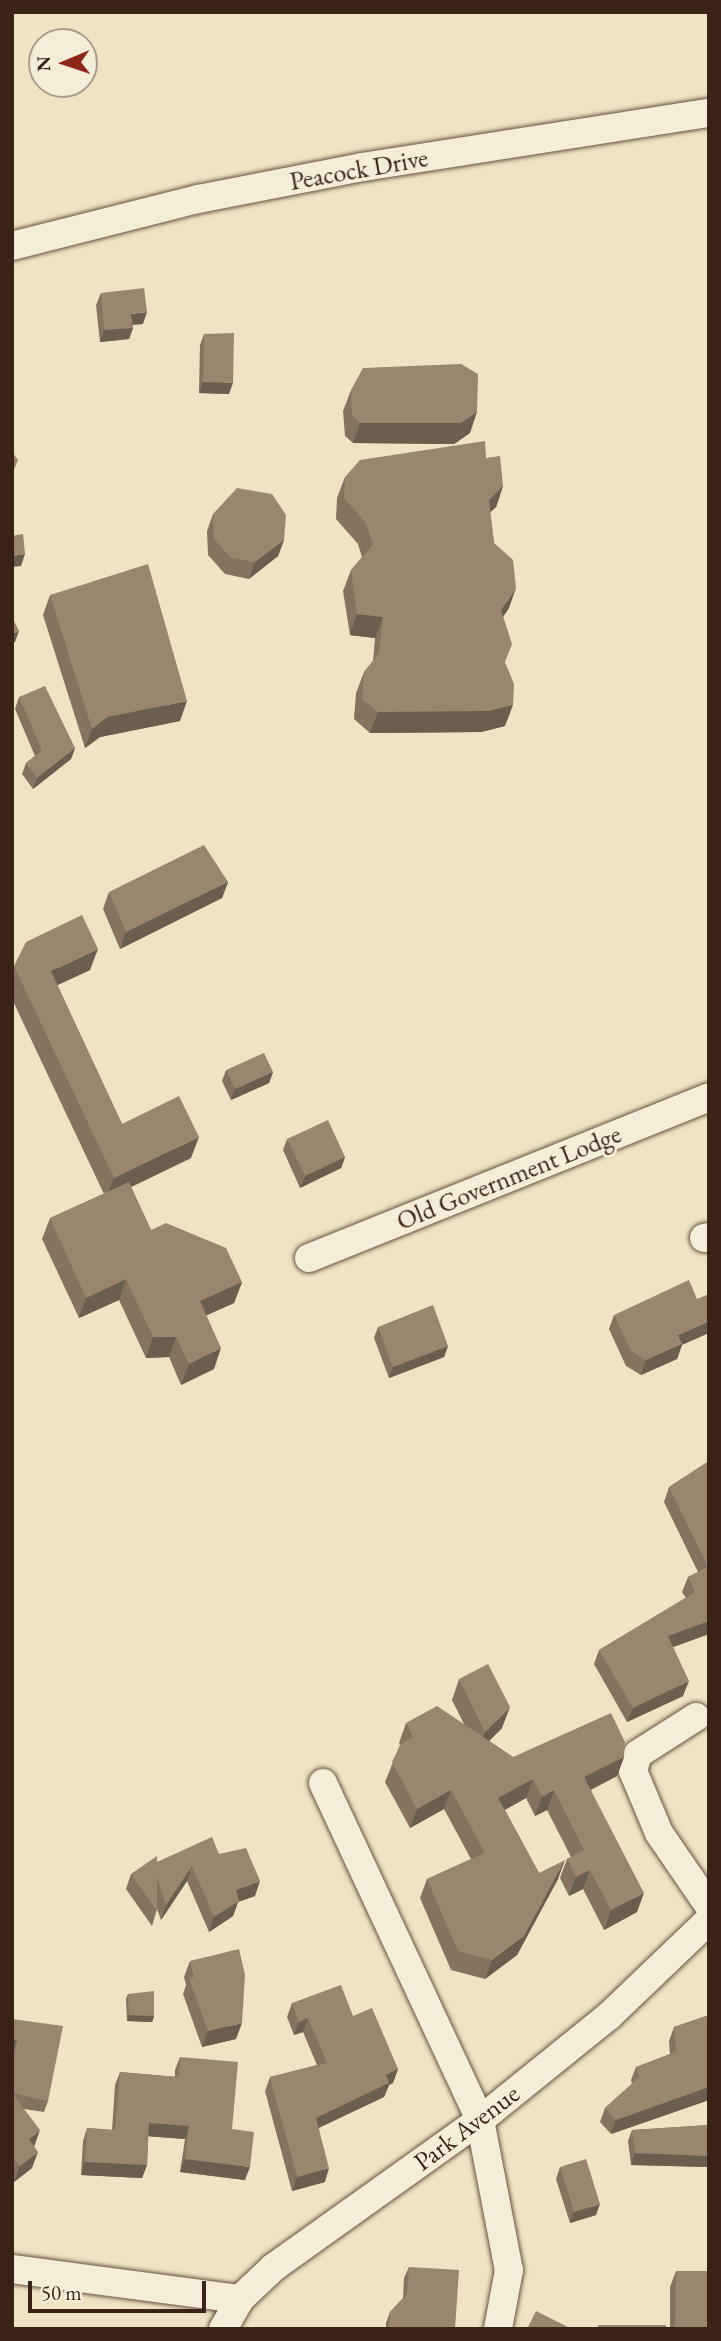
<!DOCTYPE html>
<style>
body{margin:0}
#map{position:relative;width:721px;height:2341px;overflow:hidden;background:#eee3c2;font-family:"EB Garamond",serif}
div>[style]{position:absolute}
.roads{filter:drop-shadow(0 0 2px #675241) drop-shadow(0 0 2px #675241)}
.minor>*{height:28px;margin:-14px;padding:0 14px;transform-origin:14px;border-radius:14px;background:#f4edd7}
.wall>*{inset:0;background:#83735f}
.shaded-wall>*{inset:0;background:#6a5e4e}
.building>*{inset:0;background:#98866f}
span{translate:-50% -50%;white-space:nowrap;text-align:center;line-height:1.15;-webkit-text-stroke:6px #f4edd7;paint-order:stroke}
.street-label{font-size:26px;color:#3a2216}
.frame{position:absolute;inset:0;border:14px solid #3a2216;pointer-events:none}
.north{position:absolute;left:28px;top:28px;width:70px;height:70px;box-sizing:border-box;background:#f4edd7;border:2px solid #aa9c8a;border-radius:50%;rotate:268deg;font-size:19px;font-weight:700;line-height:28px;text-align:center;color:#3a2216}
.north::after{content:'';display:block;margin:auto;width:24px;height:32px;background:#8f2418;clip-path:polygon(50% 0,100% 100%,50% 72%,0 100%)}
.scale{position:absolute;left:28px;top:2281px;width:178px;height:32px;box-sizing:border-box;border:4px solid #3a2216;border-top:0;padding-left:9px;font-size:21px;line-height:24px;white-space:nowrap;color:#3a2216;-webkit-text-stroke:5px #f4edd7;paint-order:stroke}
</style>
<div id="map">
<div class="roads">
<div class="minor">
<i style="left:12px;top:246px;width:192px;rotate:-14.2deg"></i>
<i style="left:198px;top:199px;width:168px;rotate:-11deg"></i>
<i style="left:363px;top:167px;width:350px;rotate:-8.9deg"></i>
<i style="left:704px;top:1238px;width:5px;rotate:-11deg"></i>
<i style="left:309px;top:1258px;width:431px;rotate:-21.9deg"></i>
<i style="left:696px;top:1717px;width:69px;rotate:147.5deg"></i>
<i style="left:638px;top:1754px;width:18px;rotate:106deg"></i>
<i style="left:633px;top:1771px;width:67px;rotate:67.2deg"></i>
<i style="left:659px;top:1833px;width:88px;rotate:55.6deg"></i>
<i style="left:323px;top:1783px;width:372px;rotate:65deg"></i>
<i style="left:480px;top:2120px;width:153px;rotate:79.1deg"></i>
<i style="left:509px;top:2270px;width:60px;rotate:100.6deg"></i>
<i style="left:12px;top:2269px;width:230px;rotate:7.5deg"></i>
<i style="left:223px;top:2329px;width:34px;rotate:-60deg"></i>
<i style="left:240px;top:2299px;width:47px;rotate:-43.3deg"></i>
<i style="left:274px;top:2267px;width:253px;rotate:-35.5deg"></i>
<i style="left:480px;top:2120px;width:166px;rotate:-38.9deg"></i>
<i style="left:609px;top:2016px;width:139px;rotate:-43.8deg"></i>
</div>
</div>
<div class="wall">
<i style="clip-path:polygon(101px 293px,143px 324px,132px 325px,133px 328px,129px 339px,100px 342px,96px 305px)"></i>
<i style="clip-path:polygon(204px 334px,229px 394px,199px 393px,200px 345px)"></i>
<i style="clip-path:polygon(351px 390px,470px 433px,454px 444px,353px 443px,345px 436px,343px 411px)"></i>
<i style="clip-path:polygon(486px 458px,503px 486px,496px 507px,490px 512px,494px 543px,509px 608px,503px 616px,505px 662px,505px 726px,481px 732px,370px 733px,354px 719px,356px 693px,364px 672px,373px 661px,375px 638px,350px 635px,343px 591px,351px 570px,362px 557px,358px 544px,336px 519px,337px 498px,345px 477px)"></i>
<i style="clip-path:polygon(213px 514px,284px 540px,278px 556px,249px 579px,225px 574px,208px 555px,207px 531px)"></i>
<i style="clip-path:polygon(50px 595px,180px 721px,100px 737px,85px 748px,43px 615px)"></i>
<i style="clip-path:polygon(19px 697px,75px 748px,71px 759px,33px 789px,22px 774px,26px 763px,35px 756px,15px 709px)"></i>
<i style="clip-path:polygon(228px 882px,222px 898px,120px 949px,103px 909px,109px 892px)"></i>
<i style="clip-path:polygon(14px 966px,90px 970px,57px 985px,122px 1124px,191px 1158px,131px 1187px,151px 1230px,242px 1282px,234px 1303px,206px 1315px,214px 1369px,181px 1385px,169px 1357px,146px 1358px,119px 1300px,79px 1318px,42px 1239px,50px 1218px,104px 1194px,12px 999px,12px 970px)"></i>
<i style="clip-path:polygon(226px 1070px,273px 1072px,269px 1083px,231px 1100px,222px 1081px)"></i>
<i style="clip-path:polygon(287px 1139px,345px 1157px,341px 1168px,300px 1188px,283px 1150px)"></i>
<i style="clip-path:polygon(614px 1315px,682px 1345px,677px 1359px,641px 1375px,626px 1366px,609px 1329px)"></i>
<i style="clip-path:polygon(378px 1327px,448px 1346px,444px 1357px,389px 1378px,374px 1338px)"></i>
<i style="clip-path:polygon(709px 1461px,709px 1634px,673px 1647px,683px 1696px,627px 1722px,594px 1664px,599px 1650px,686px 1598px,682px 1592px,688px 1577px,698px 1572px,664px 1502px,669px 1487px)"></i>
<i style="clip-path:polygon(459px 1679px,502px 1728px,489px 1741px,513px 1757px,624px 1757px,617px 1776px,591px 1790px,637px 1912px,604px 1930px,583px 1889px,569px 1896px,560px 1878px,567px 1859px,571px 1857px,547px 1810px,535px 1816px,526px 1798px,505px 1810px,539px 1873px,558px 1879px,517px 1955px,485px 1979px,451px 1970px,420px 1898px,427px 1879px,471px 1859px,444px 1809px,410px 1828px,385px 1782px,400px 1745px,399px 1743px,406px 1723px,464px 1724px,452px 1700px)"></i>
<i style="clip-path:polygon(219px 1854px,255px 1896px,238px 1902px,233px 1916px,209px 1932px,187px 1881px,161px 1920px,157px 1909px,152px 1926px,126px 1889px,131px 1874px,157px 1862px)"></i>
<i style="clip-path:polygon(190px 1961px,236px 2039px,202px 2047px,183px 1994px,186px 1985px,184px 1977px)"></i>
<i style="clip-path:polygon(128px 1994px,154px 2016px,152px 2022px,127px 2021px,126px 1999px)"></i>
<i style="clip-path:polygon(292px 2003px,353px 2016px,398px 2069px,393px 2083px,389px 2085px,384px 2097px,319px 2128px,325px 2182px,292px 2191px,265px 2091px,270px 2077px,317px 2065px,303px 2032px,294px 2035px,287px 2017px)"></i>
<i style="clip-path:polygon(709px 2015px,709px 2100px,611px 2134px,600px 2122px,605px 2108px,632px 2084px,631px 2080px,636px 2067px,670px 2054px,669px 2041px,674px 2027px)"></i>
<i style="clip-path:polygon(12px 2019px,48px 2101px,44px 2112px,24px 2109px,34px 2147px,32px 2168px,14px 2182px,12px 2180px)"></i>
<i style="clip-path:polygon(180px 2057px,232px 2129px,245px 2180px,180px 2172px,185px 2139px,148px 2136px,147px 2165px,142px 2178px,81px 2175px,83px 2141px,87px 2128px,112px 2130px,115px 2085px,120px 2072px,175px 2077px,175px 2070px)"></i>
<i style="clip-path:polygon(709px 2125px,709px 2167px,631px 2165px,628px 2141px,632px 2130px)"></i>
<i style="clip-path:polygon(560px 2167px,596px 2215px,570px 2223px,556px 2179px)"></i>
<i style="clip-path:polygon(409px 2267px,455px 2329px,386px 2329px,386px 2323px,390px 2312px,403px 2298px,404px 2278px)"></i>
<i style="clip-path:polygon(676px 2271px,709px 2329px,670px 2329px,670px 2287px)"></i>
</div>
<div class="shaded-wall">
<i style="clip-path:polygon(147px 312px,143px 324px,126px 325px,131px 314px)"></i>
<i style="clip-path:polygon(133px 328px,129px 339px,100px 342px,104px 330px)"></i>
<i style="clip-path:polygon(203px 382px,233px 383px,229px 394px,199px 393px)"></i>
<i style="clip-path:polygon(477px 412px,470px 433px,454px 444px,353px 443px,360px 423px)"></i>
<i style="clip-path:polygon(503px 486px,496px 507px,481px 521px,489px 500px)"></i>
<i style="clip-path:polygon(284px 540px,278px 556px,249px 579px,255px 562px)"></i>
<i style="clip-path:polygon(25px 554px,21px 566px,12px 567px,12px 556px)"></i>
<i style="clip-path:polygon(516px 588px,509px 608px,494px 631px,501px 610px)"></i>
<i style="clip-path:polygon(357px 614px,383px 617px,375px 638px,350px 635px)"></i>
<i style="clip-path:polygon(19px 631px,15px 642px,12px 643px,12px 634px)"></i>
<i style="clip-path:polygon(187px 701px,180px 721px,100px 737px,85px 748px,92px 729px,107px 717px)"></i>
<i style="clip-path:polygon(513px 705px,505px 726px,481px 732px,370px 733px,378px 712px)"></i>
<i style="clip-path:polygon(75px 748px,71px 759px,33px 789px,37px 778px)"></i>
<i style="clip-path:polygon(228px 882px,222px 898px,120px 949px,126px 932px)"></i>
<i style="clip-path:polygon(98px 949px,90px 970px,43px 992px,51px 971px)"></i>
<i style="clip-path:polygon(273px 1072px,269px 1083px,231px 1100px,235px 1089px)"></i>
<i style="clip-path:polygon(199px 1137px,191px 1158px,106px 1199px,114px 1178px)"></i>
<i style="clip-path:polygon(345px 1157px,341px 1168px,300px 1188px,305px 1176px)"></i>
<i style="clip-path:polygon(126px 1279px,119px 1300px,79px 1318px,86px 1298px)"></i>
<i style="clip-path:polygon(242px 1282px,234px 1303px,192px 1322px,200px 1301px)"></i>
<i style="clip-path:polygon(709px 1321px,709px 1333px,682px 1345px,677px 1359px,641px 1375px,646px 1360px,678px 1335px)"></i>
<i style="clip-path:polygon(153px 1337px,176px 1337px,169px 1357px,146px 1358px)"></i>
<i style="clip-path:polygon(448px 1346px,444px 1357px,389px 1378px,393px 1367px)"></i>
<i style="clip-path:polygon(221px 1348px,214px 1369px,181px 1385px,189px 1364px)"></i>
<i style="clip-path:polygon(709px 1621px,709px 1634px,662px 1651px,668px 1636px)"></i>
<i style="clip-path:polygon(689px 1681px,683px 1696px,627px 1722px,633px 1708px)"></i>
<i style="clip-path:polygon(510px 1707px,502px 1728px,478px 1752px,485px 1732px)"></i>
<i style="clip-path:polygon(624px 1757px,617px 1776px,577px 1796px,584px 1777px)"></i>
<i style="clip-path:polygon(533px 1779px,526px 1798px,491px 1817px,498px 1798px)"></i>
<i style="clip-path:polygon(451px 1790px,444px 1809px,410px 1828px,417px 1809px)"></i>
<i style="clip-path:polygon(554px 1790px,547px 1810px,535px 1816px,542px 1797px)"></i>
<i style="clip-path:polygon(565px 1860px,558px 1879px,517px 1955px,485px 1979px,492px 1960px)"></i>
<i style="clip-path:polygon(192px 1866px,187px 1881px,161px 1920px,166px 1905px)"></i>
<i style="clip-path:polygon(590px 1870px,583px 1889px,569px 1896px,576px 1877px)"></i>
<i style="clip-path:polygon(260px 1881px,255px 1896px,238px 1902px,233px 1916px,209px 1932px,214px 1917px,236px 1890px)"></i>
<i style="clip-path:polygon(644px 1893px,637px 1912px,604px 1930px,611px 1910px)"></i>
<i style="clip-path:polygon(129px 2015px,154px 2016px,152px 2022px,127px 2021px)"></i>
<i style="clip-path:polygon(308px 2018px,303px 2032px,294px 2035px,299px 2022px)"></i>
<i style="clip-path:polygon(242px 2023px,236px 2039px,202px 2047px,208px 2031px)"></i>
<i style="clip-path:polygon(12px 2040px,17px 2040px,13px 2052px,12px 2052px)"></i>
<i style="clip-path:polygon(398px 2069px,393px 2083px,389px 2085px,384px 2097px,311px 2131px,316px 2118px,386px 2075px)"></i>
<i style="clip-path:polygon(709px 2087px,709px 2100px,611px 2134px,616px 2120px)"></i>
<i style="clip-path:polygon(149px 2123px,189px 2126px,185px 2139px,144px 2136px)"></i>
<i style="clip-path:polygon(40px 2130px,34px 2147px,29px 2139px)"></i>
<i style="clip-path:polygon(38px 2152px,32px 2168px,14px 2182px,20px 2166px)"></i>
<i style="clip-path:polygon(635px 2153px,709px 2156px,709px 2167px,631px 2165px)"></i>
<i style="clip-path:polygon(185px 2159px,250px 2167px,245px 2180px,180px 2172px)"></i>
<i style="clip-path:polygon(85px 2162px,147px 2165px,142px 2178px,81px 2175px)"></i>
<i style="clip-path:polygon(329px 2168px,325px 2182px,292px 2191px,297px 2177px)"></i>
<i style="clip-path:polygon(600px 2204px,596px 2215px,570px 2223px,574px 2212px)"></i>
</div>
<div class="building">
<i style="clip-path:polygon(144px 288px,147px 312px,131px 314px,133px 328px,104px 330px,101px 293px)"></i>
<i style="clip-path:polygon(234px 333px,233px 383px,203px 382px,204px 334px)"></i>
<i style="clip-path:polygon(461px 364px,478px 374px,477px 412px,461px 423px,360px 423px,352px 415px,351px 390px,363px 368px)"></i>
<i style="clip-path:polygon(485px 441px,486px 458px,500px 456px,503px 486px,489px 500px,494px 543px,513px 560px,516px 588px,501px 610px,512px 644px,505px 662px,514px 684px,513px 705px,489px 711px,378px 712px,362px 699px,364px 672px,379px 653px,383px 617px,357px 614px,351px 570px,373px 545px,366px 523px,344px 498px,345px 477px,360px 460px)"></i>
<i style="clip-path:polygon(12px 452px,18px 460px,12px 474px)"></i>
<i style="clip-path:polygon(237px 488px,272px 494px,286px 515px,284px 540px,255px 562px,231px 558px,214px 539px,213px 514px)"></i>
<i style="clip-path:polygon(23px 534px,25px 554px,12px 556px,12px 536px)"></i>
<i style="clip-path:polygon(148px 564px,187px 701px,107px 717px,92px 729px,50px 595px)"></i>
<i style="clip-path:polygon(12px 617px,19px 631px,12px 634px)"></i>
<i style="clip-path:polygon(45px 686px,75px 748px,37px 778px,26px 763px,42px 750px,19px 697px)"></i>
<i style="clip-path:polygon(204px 845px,228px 882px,126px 932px,109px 892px)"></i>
<i style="clip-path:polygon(82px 915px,98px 949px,51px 971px,122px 1124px,179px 1096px,199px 1137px,114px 1178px,14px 966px,26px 942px)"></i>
<i style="clip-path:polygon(264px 1053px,273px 1072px,235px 1089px,226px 1070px)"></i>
<i style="clip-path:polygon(328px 1120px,345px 1157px,305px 1176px,287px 1139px)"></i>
<i style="clip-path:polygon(129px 1182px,151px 1230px,166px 1223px,226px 1248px,242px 1282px,200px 1301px,221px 1348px,189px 1364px,176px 1337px,153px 1337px,126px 1279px,86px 1298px,50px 1218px)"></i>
<i style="clip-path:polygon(689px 1280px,697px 1299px,709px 1294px,709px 1321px,678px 1335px,682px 1344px,646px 1360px,631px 1351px,614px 1315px)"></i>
<i style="clip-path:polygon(433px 1305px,448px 1346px,393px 1367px,378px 1327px)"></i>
<i style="clip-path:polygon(709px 1461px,709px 1621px,668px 1636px,689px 1681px,633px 1708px,599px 1650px,695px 1592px,688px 1577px,708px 1567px,669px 1487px)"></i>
<i style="clip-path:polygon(488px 1664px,510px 1707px,485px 1732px,459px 1679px)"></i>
<i style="clip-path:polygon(437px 1706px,513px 1757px,611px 1713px,625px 1742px,624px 1757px,584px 1777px,644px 1893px,611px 1910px,590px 1870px,576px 1877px,567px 1859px,584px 1850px,554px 1790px,542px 1797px,533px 1779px,498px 1798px,539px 1873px,565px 1860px,524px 1936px,492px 1960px,458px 1951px,427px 1879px,485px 1853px,451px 1790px,417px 1809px,392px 1762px,401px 1744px,413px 1737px,406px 1723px)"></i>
<i style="clip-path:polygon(212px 1837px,219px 1854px,246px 1848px,260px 1881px,236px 1890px,239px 1901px,214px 1917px,192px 1866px,166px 1905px,157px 1876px,157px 1911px,131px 1874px,157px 1856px,157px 1862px)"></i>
<i style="clip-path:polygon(239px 1949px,245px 1975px,242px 2023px,208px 2031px,189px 1978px,194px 1977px,190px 1961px)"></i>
<i style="clip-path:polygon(341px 1985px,353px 2016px,372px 2008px,398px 2069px,386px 2075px,389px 2083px,316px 2118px,329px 2168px,297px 2177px,270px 2077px,327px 2063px,308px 2018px,299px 2022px,292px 2003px)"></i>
<i style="clip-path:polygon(154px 1991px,154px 2016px,129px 2015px,128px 1994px)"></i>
<i style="clip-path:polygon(709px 2015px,709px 2087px,616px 2120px,605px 2108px,639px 2077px,636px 2067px,676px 2052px,674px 2027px)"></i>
<i style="clip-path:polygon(12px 2019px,63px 2026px,48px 2101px,12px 2093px,12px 2068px,17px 2040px,12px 2040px)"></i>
<i style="clip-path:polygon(180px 2057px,238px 2062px,232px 2129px,254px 2132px,250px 2167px,185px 2159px,189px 2126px,149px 2123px,147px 2165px,85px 2162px,87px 2128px,115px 2130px,120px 2072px,179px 2077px)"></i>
<i style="clip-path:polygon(12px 2093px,40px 2130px,29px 2139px,38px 2152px,20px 2166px,12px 2157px)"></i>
<i style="clip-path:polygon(709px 2125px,709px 2156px,635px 2153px,632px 2130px)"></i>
<i style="clip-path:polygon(586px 2159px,600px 2204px,574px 2212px,560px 2167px)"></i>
<i style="clip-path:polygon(409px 2267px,459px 2270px,455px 2329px,389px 2329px,390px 2312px,407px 2295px)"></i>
<i style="clip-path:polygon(676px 2271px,709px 2271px,709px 2329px,675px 2329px)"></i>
<i style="clip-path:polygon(536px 2311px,572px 2329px,527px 2329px)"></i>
<i style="clip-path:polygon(598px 2325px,666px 2325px,666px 2329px,598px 2329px)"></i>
</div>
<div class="street-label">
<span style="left:359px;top:170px;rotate:-10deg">Peacock Drive</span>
<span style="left:509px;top:1178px;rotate:-22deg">Old Government Lodge</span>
<span style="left:467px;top:2128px;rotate:-37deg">Park Avenue</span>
</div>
<div class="frame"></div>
<div class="north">N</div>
<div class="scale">50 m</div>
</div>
